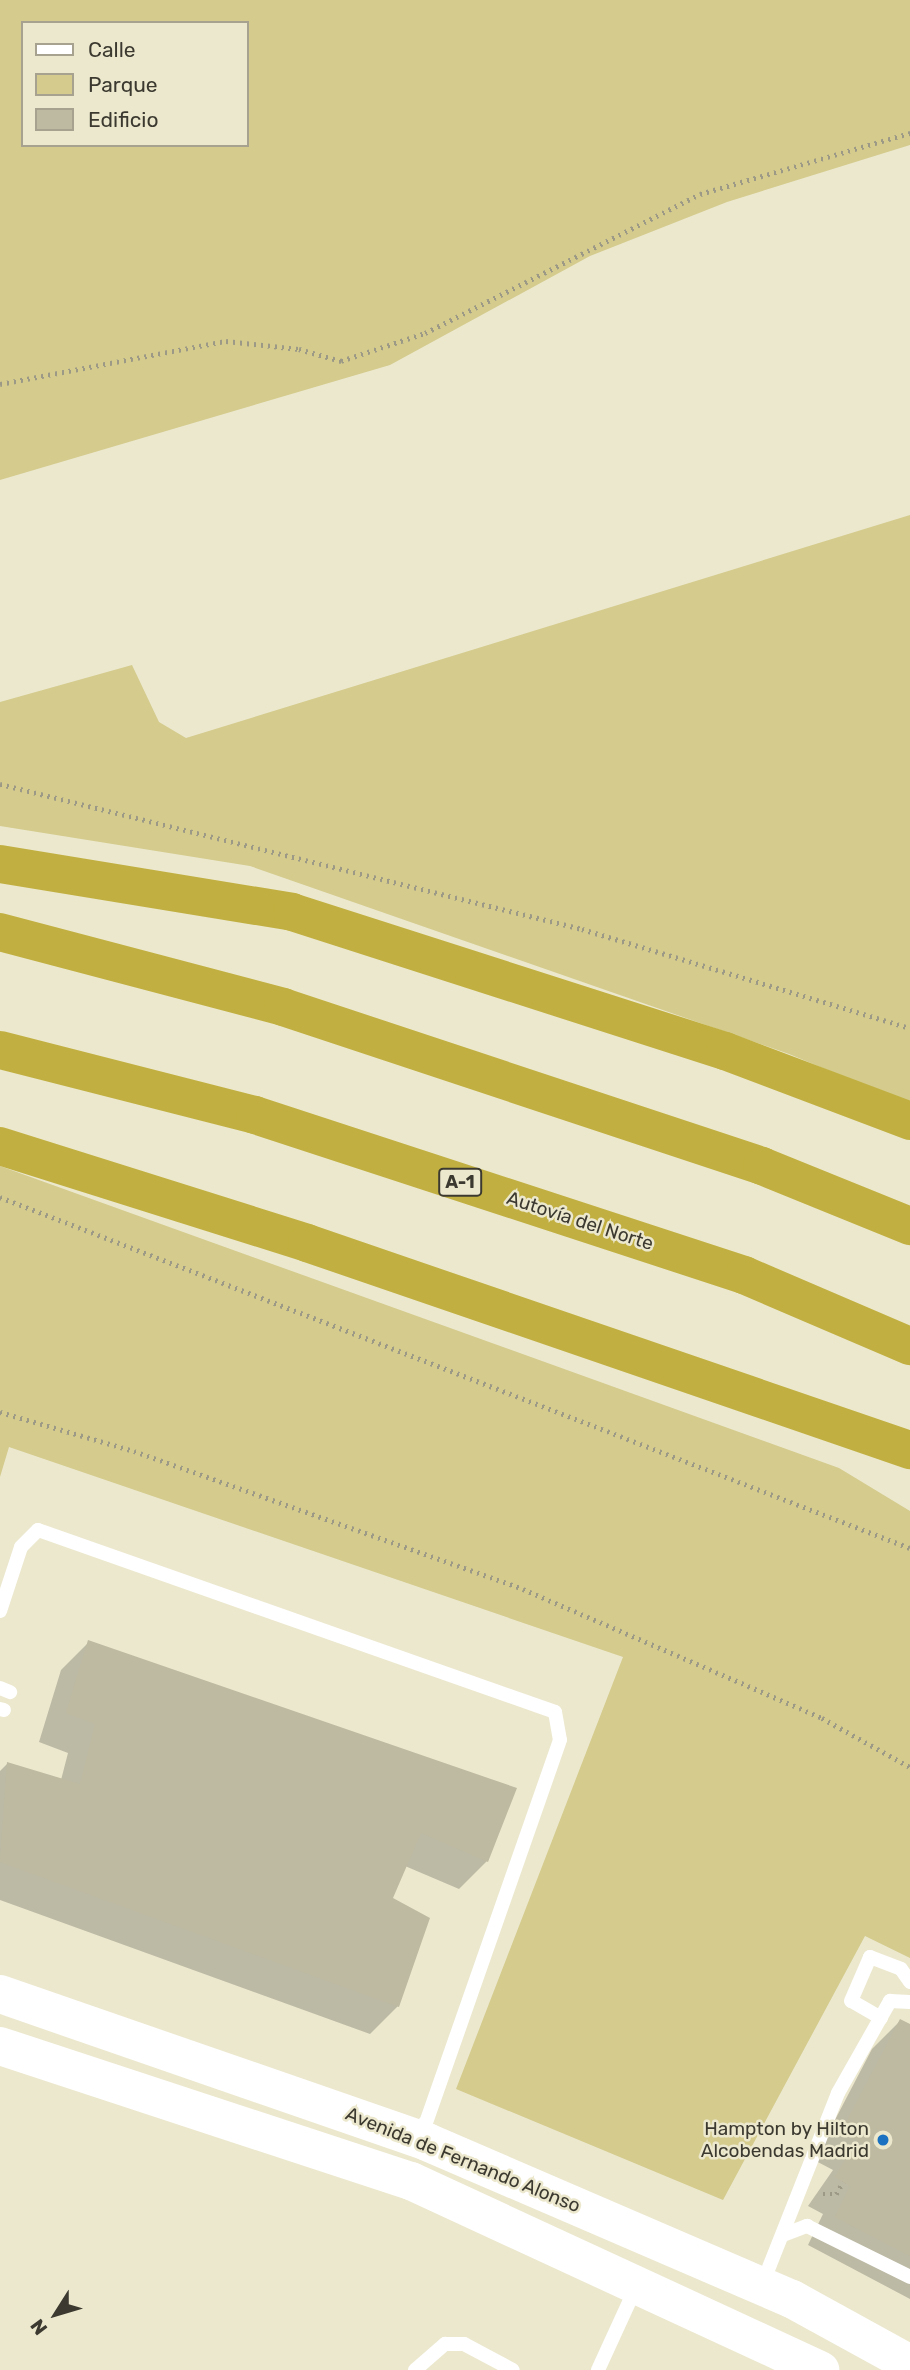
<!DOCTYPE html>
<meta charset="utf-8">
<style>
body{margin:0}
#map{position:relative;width:910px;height:2370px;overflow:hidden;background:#ece8ce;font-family:Rubik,sans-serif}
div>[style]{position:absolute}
.green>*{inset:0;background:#d4cb8d}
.shadow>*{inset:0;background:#0003}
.building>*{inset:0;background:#bebaa1}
.path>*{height:4.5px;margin-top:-2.25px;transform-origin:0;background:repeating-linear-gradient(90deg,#9c9986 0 2px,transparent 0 7px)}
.lane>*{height:14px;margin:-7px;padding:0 7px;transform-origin:7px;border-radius:7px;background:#fff}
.secondary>*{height:38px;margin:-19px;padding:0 19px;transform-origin:19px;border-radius:19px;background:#fff}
.highway>*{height:38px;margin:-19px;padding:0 19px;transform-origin:19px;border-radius:19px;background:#c1b041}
.dots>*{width:19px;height:19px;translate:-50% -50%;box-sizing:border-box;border:4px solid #ece8ce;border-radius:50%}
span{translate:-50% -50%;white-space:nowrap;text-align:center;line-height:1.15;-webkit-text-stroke:5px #ece8ce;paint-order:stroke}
.shield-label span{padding:2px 5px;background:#ece8ce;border:2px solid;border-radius:5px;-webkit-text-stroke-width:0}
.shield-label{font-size:18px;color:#3c3a30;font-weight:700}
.street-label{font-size:19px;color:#3c3a30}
.poi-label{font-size:19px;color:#3c3a30}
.right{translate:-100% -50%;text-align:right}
.legend{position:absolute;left:21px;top:21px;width:228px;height:126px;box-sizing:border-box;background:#ece8ce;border:2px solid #a6a28f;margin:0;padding:9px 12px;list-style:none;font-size:21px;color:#3c3a30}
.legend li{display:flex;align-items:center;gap:14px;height:35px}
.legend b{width:35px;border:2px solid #a6a28f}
.north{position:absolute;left:21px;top:2279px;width:70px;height:70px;-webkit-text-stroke:5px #ece8ce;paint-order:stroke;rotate:233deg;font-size:19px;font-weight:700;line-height:28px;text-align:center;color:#3c3a30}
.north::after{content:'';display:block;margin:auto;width:24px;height:32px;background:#3c3a30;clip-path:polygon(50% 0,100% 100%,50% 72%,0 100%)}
</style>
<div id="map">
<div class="green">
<i style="clip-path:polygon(evenodd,0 0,910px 0,910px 145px,727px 202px,590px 256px,390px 365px,0 480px,0 0,23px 23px,247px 23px,247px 145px,23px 145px,23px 23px)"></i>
<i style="clip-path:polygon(910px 515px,910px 1104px,789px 1054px,250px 866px,0 826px,0 702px,132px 665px,159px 722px,186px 738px)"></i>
<i style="clip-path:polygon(0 1166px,839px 1468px,910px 1511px,910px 1958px,865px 1936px,723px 2200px,456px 2089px,623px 1657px,9px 1447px,0 1477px)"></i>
</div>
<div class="shadow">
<i style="clip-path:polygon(89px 1642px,487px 1861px,459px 1889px,405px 1866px,390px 1898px,398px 2006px,370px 2034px,0 1900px,0 1771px,7px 1764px,61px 1780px,68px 1753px,39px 1742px,61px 1670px)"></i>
<i style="clip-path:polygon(900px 2021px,910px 2026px,910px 2299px,808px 2245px,823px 2214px,808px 2206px,833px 2170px,814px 2160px,872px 2049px)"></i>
</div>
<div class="building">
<i style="clip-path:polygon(88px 1640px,517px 1788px,488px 1862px,421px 1833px,393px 1898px,430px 1918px,399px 2007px,0 1862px,7px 1762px,80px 1784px,95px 1724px,66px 1713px)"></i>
<i style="clip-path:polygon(900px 2019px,910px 2024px,910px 2256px,835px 2217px,850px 2186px,835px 2177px,849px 2152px,864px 2160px,871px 2148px,841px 2132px)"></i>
</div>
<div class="path">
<i style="left:0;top:384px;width:230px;rotate:-10.8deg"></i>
<i style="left:226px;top:341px;width:73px;rotate:6.3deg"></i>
<i style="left:299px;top:349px;width:44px;rotate:15.9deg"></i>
<i style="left:341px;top:361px;width:89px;rotate:-18.4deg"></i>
<i style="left:425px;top:333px;width:308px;rotate:-26.8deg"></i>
<i style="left:700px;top:194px;width:219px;rotate:-16.2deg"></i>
<i style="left:0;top:784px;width:600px;rotate:13.99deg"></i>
<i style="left:582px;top:929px;width:343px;rotate:16.8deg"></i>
<i style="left:0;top:1197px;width:975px;rotate:21.09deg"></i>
<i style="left:0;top:1412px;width:140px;rotate:16.2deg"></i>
<i style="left:134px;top:1451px;width:413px;rotate:19.5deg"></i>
<i style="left:523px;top:1589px;width:326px;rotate:23.3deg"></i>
<i style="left:822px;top:1718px;width:101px;rotate:29.1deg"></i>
<i style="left:823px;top:2194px;width:13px"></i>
<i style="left:836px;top:2194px;width:14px;rotate:-60deg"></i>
</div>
<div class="lane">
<i style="left:0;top:1611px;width:67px;rotate:-71.8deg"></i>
<i style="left:21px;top:1547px;width:24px;rotate:-45deg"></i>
<i style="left:38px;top:1530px;width:548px;rotate:19.39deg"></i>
<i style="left:555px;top:1712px;width:28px;rotate:80deg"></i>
<i style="left:560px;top:1740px;width:405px;rotate:109.3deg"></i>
<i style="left:426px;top:2122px;width:16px;rotate:140deg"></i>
<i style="left:0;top:1688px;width:11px;rotate:22deg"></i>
<i style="left:0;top:1709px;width:4px;rotate:14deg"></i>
<i style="left:881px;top:2018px;width:34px;rotate:-150deg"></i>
<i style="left:851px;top:2001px;width:48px;rotate:-66.6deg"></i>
<i style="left:870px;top:1957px;width:33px;rotate:21deg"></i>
<i style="left:901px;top:1969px;width:16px;rotate:55deg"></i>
<i style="left:783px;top:2235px;width:26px;rotate:-21deg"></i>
<i style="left:807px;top:2226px;width:115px;rotate:26.3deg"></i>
<i style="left:762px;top:2285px;width:206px;rotate:-68.4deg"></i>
<i style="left:838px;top:2093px;width:106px;rotate:-60.5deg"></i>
<i style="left:890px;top:2001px;width:20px;rotate:3deg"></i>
<i style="left:415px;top:2370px;width:40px;rotate:-41deg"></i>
<i style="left:445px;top:2344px;width:19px"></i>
<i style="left:464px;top:2344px;width:55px;rotate:28deg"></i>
<i style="left:598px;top:2370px;width:91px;rotate:-65.4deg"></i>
</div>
<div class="secondary">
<i style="left:0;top:1994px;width:452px;rotate:19.1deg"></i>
<i style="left:427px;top:2142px;width:397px;rotate:23.3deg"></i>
<i style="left:792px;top:2299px;width:135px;rotate:28.8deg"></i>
<i style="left:0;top:2046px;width:433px;rotate:18.2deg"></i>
<i style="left:411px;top:2181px;width:451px;rotate:24.8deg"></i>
</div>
<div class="highway">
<i style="left:0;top:864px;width:296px;rotate:9.3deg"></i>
<i style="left:292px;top:912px;width:455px;rotate:17.8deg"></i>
<i style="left:725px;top:1051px;width:198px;rotate:20.7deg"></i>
<i style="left:0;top:932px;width:293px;rotate:14.8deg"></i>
<i style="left:283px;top:1007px;width:505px;rotate:18.36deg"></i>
<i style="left:762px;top:1166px;width:160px;rotate:22.1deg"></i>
<i style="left:0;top:1050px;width:263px;rotate:14.3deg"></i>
<i style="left:255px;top:1115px;width:515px;rotate:18.12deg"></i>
<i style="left:744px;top:1275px;width:181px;rotate:23.2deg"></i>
<i style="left:0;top:1146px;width:322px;rotate:17.5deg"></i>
<i style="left:307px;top:1243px;width:638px;rotate:18.95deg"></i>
</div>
<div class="dots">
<i style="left:883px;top:2140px;background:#1a72c0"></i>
</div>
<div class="shield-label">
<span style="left:460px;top:1182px">A-1</span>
</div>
<div class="street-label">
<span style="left:580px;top:1221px;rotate:18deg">Autovía del Norte</span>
<span style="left:463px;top:2160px;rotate:22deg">Avenida de Fernando Alonso</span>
</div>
<div class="poi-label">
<span class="right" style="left:869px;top:2140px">Hampton by Hilton<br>Alcobendas Madrid</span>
</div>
<ul class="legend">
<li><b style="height:9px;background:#fff"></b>Calle</li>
<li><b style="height:19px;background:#d4cb8d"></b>Parque</li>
<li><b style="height:19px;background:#bebaa1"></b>Edificio</li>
</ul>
<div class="north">N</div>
</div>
